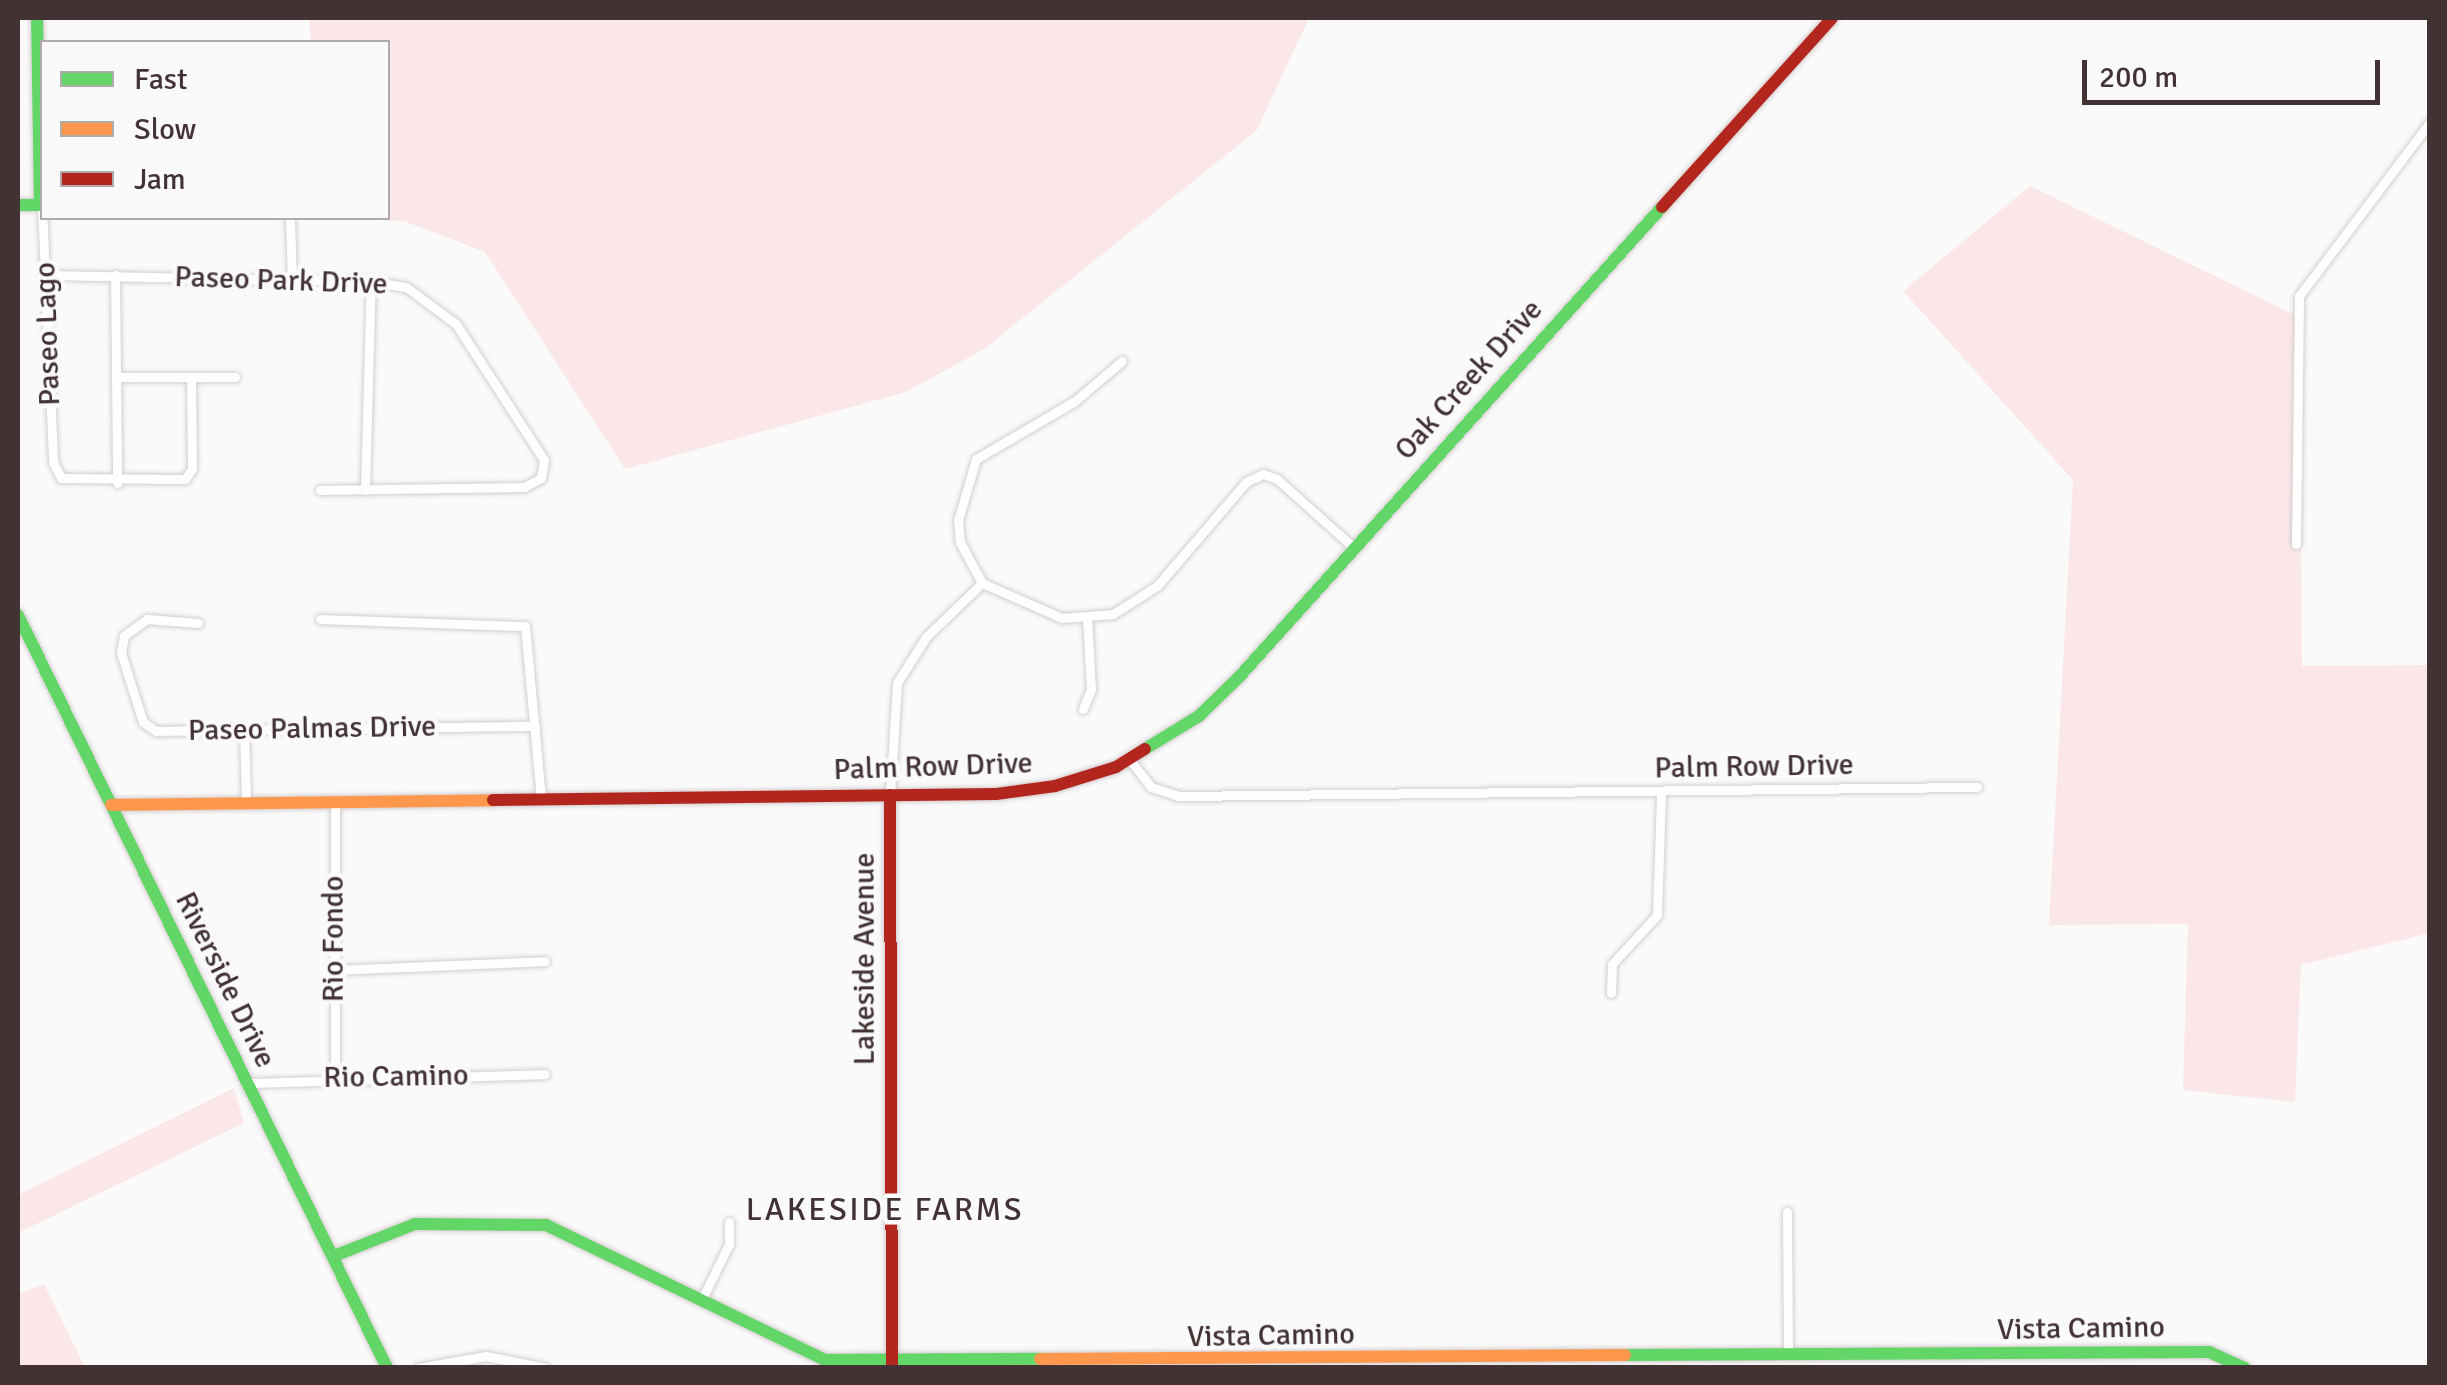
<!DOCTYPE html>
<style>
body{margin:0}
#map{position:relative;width:2447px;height:1385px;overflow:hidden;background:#fafafa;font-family:Signika,sans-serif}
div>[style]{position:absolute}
.green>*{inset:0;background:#fbe7e8}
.roads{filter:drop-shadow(0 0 2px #d5cdce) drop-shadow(0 0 2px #d5cdce)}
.street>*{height:9px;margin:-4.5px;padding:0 4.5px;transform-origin:4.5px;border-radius:4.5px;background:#fefefe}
.fast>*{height:12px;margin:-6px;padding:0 6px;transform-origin:6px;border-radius:6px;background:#63d668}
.slow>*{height:12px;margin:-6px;padding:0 6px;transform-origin:6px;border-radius:6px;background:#ff974d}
.jam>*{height:12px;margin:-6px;padding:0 6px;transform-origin:6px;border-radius:6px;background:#b3261e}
span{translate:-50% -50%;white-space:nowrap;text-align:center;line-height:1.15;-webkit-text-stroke:9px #fafafa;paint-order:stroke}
.street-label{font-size:30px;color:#433234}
.neighbourhood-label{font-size:32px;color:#433234;letter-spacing:2.5px}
.frame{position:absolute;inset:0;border:20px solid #433234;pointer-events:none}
.legend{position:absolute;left:40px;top:40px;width:350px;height:180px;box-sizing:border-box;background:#fafafa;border:2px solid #b1aaab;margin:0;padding:12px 18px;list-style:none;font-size:30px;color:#433234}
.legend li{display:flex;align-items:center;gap:20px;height:50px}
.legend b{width:50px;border:2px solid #b1aaab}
.scale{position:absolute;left:2082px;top:60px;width:298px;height:45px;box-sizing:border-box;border:5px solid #433234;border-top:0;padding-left:12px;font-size:30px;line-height:35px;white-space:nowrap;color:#433234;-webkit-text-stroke:8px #fafafa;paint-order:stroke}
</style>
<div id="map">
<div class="green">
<i style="clip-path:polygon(309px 18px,1309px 18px,1257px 130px,984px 349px,906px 392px,625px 469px,485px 252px,404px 221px,325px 218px,388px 218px,388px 42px,311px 42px)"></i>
<i style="clip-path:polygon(2030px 186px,2299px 317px,2302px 666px,2429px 665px,2430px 933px,2301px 965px,2295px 1102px,2183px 1090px,2188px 924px,2049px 925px,2073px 480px,1903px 291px)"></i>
<i style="clip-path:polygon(234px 1088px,244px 1123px,18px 1233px,18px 1195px)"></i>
<i style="clip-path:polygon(44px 1284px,85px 1367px,18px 1367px,18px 1294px)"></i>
</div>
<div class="roads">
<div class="street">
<i style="left:42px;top:206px;width:256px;rotate:87.5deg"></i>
<i style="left:53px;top:462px;width:18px;rotate:63deg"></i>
<i style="left:61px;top:478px;width:124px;rotate:0.5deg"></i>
<i style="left:185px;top:479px;width:12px;rotate:-55deg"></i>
<i style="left:192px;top:469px;width:92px;rotate:-90.6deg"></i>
<i style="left:290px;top:218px;width:63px;rotate:88.2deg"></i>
<i style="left:48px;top:275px;width:323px;rotate:1.1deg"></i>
<i style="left:371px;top:281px;width:36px;rotate:10deg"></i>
<i style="left:406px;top:287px;width:62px;rotate:36.5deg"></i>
<i style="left:456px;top:324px;width:162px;rotate:57.1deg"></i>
<i style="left:544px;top:460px;width:18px;rotate:99deg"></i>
<i style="left:541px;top:478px;width:19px;rotate:152deg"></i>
<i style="left:524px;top:487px;width:204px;rotate:179.2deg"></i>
<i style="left:115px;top:275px;width:208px;rotate:89.4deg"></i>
<i style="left:1122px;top:361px;width:62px;rotate:139.6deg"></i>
<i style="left:1075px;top:401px;width:115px;rotate:149.6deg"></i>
<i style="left:976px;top:459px;width:64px;rotate:106.4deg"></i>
<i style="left:958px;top:520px;width:22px;rotate:85deg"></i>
<i style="left:960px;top:542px;width:47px;rotate:61.8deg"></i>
<i style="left:982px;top:583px;width:87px;rotate:23.6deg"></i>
<i style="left:1062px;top:618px;width:51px;rotate:-4.5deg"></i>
<i style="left:1113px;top:614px;width:52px;rotate:-32.5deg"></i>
<i style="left:1157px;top:586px;width:137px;rotate:-49.4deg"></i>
<i style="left:1246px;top:482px;width:19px;rotate:-25deg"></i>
<i style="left:1263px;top:474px;width:15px;rotate:20deg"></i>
<i style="left:1277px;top:479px;width:102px;rotate:41.8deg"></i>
<i style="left:116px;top:377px;width:119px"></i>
<i style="left:365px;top:490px;width:209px;rotate:-88.4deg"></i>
<i style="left:2296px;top:544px;width:248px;rotate:-89.3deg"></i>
<i style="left:2299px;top:296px;width:218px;rotate:-53deg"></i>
<i style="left:320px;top:619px;width:205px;rotate:2deg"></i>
<i style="left:525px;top:626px;width:174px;rotate:84.7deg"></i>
<i style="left:198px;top:623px;width:51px;rotate:-175.5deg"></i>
<i style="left:147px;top:619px;width:29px;rotate:144deg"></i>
<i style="left:124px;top:636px;width:17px;rotate:100deg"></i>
<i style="left:121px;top:653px;width:72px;rotate:72.3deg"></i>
<i style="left:143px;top:722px;width:16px;rotate:35deg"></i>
<i style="left:156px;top:731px;width:379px;rotate:-0.8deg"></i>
<i style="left:1083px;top:709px;width:22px;rotate:-68deg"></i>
<i style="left:1091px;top:689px;width:71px;rotate:-93.2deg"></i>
<i style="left:244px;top:729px;width:73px;rotate:88.4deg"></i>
<i style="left:1130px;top:760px;width:34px;rotate:52deg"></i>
<i style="left:1151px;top:787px;width:28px;rotate:18deg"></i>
<i style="left:1178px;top:796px;width:799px;rotate:-0.65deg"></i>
<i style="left:890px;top:795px;width:112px;rotate:-86.4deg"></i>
<i style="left:897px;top:683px;width:54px;rotate:-57.8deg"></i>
<i style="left:926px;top:637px;width:78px;rotate:-44deg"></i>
<i style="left:335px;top:801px;width:275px;rotate:90deg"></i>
<i style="left:333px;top:970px;width:212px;rotate:-2.4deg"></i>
<i style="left:1611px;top:993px;width:29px;rotate:-88deg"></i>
<i style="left:1612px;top:964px;width:67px;rotate:-47.4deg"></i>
<i style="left:1657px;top:915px;width:121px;rotate:-88.1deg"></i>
<i style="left:248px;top:1083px;width:297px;rotate:-1.7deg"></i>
<i style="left:1787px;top:1212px;width:143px;rotate:89.6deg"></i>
<i style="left:701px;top:1301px;width:64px;rotate:-63.8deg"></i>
<i style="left:729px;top:1244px;width:22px;rotate:-90deg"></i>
<i style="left:418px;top:1368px;width:69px;rotate:-10deg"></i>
<i style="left:486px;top:1356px;width:61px;rotate:11.3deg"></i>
</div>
<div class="fast">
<i style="left:18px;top:205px;width:22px"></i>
<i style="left:40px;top:205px;width:187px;rotate:-90.9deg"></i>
<i style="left:18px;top:615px;width:839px;rotate:63.89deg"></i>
<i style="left:1145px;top:749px;width:63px;rotate:-31.4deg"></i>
<i style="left:1199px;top:716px;width:57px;rotate:-44.3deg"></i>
<i style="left:1240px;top:676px;width:631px;rotate:-48.02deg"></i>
<i style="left:334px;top:1256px;width:87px;rotate:-21.6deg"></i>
<i style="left:415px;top:1224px;width:131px;rotate:0.4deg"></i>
<i style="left:546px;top:1225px;width:310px;rotate:25.8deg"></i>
<i style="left:825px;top:1360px;width:215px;rotate:-0.3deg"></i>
<i style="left:1625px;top:1355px;width:584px;rotate:-0.29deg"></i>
<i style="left:2209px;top:1352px;width:39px;rotate:24deg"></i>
</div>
<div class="slow">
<i style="left:111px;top:805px;width:382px;rotate:-0.7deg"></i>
<i style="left:1040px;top:1359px;width:585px;rotate:-0.39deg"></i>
</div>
<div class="jam">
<i style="left:1662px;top:207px;width:254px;rotate:-48deg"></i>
<i style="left:890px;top:795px;width:573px;rotate:89.8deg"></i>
<i style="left:493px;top:800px;width:503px;rotate:-0.68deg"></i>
<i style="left:996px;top:794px;width:60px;rotate:-7.7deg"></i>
<i style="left:1055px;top:786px;width:64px;rotate:-17.3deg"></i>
<i style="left:1116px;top:767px;width:34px;rotate:-32deg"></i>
</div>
</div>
<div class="street-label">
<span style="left:281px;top:281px;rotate:2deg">Paseo Park Drive</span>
<span style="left:48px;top:334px;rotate:-92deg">Paseo Lago</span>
<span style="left:1469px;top:380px;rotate:-48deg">Oak Creek Drive</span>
<span style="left:312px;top:729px;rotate:-1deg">Paseo Palmas Drive</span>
<span style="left:933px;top:767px;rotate:-2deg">Palm Row Drive</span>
<span style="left:1754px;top:767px;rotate:-1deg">Palm Row Drive</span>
<span style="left:334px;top:939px;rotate:-90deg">Rio Fondo</span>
<span style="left:865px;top:959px;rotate:-90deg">Lakeside Avenue</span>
<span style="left:225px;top:980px;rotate:64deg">Riverside Drive</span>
<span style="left:396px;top:1077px;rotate:-1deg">Rio Camino</span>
<span style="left:2081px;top:1329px;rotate:-1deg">Vista Camino</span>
<span style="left:1271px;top:1336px;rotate:-1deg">Vista Camino</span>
</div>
<div class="neighbourhood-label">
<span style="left:885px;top:1210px">LAKESIDE FARMS</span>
</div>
<div class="frame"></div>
<ul class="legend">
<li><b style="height:12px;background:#63d668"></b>Fast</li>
<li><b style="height:12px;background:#ff974d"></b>Slow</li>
<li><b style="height:12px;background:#b3261e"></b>Jam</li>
</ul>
<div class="scale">200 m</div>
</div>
